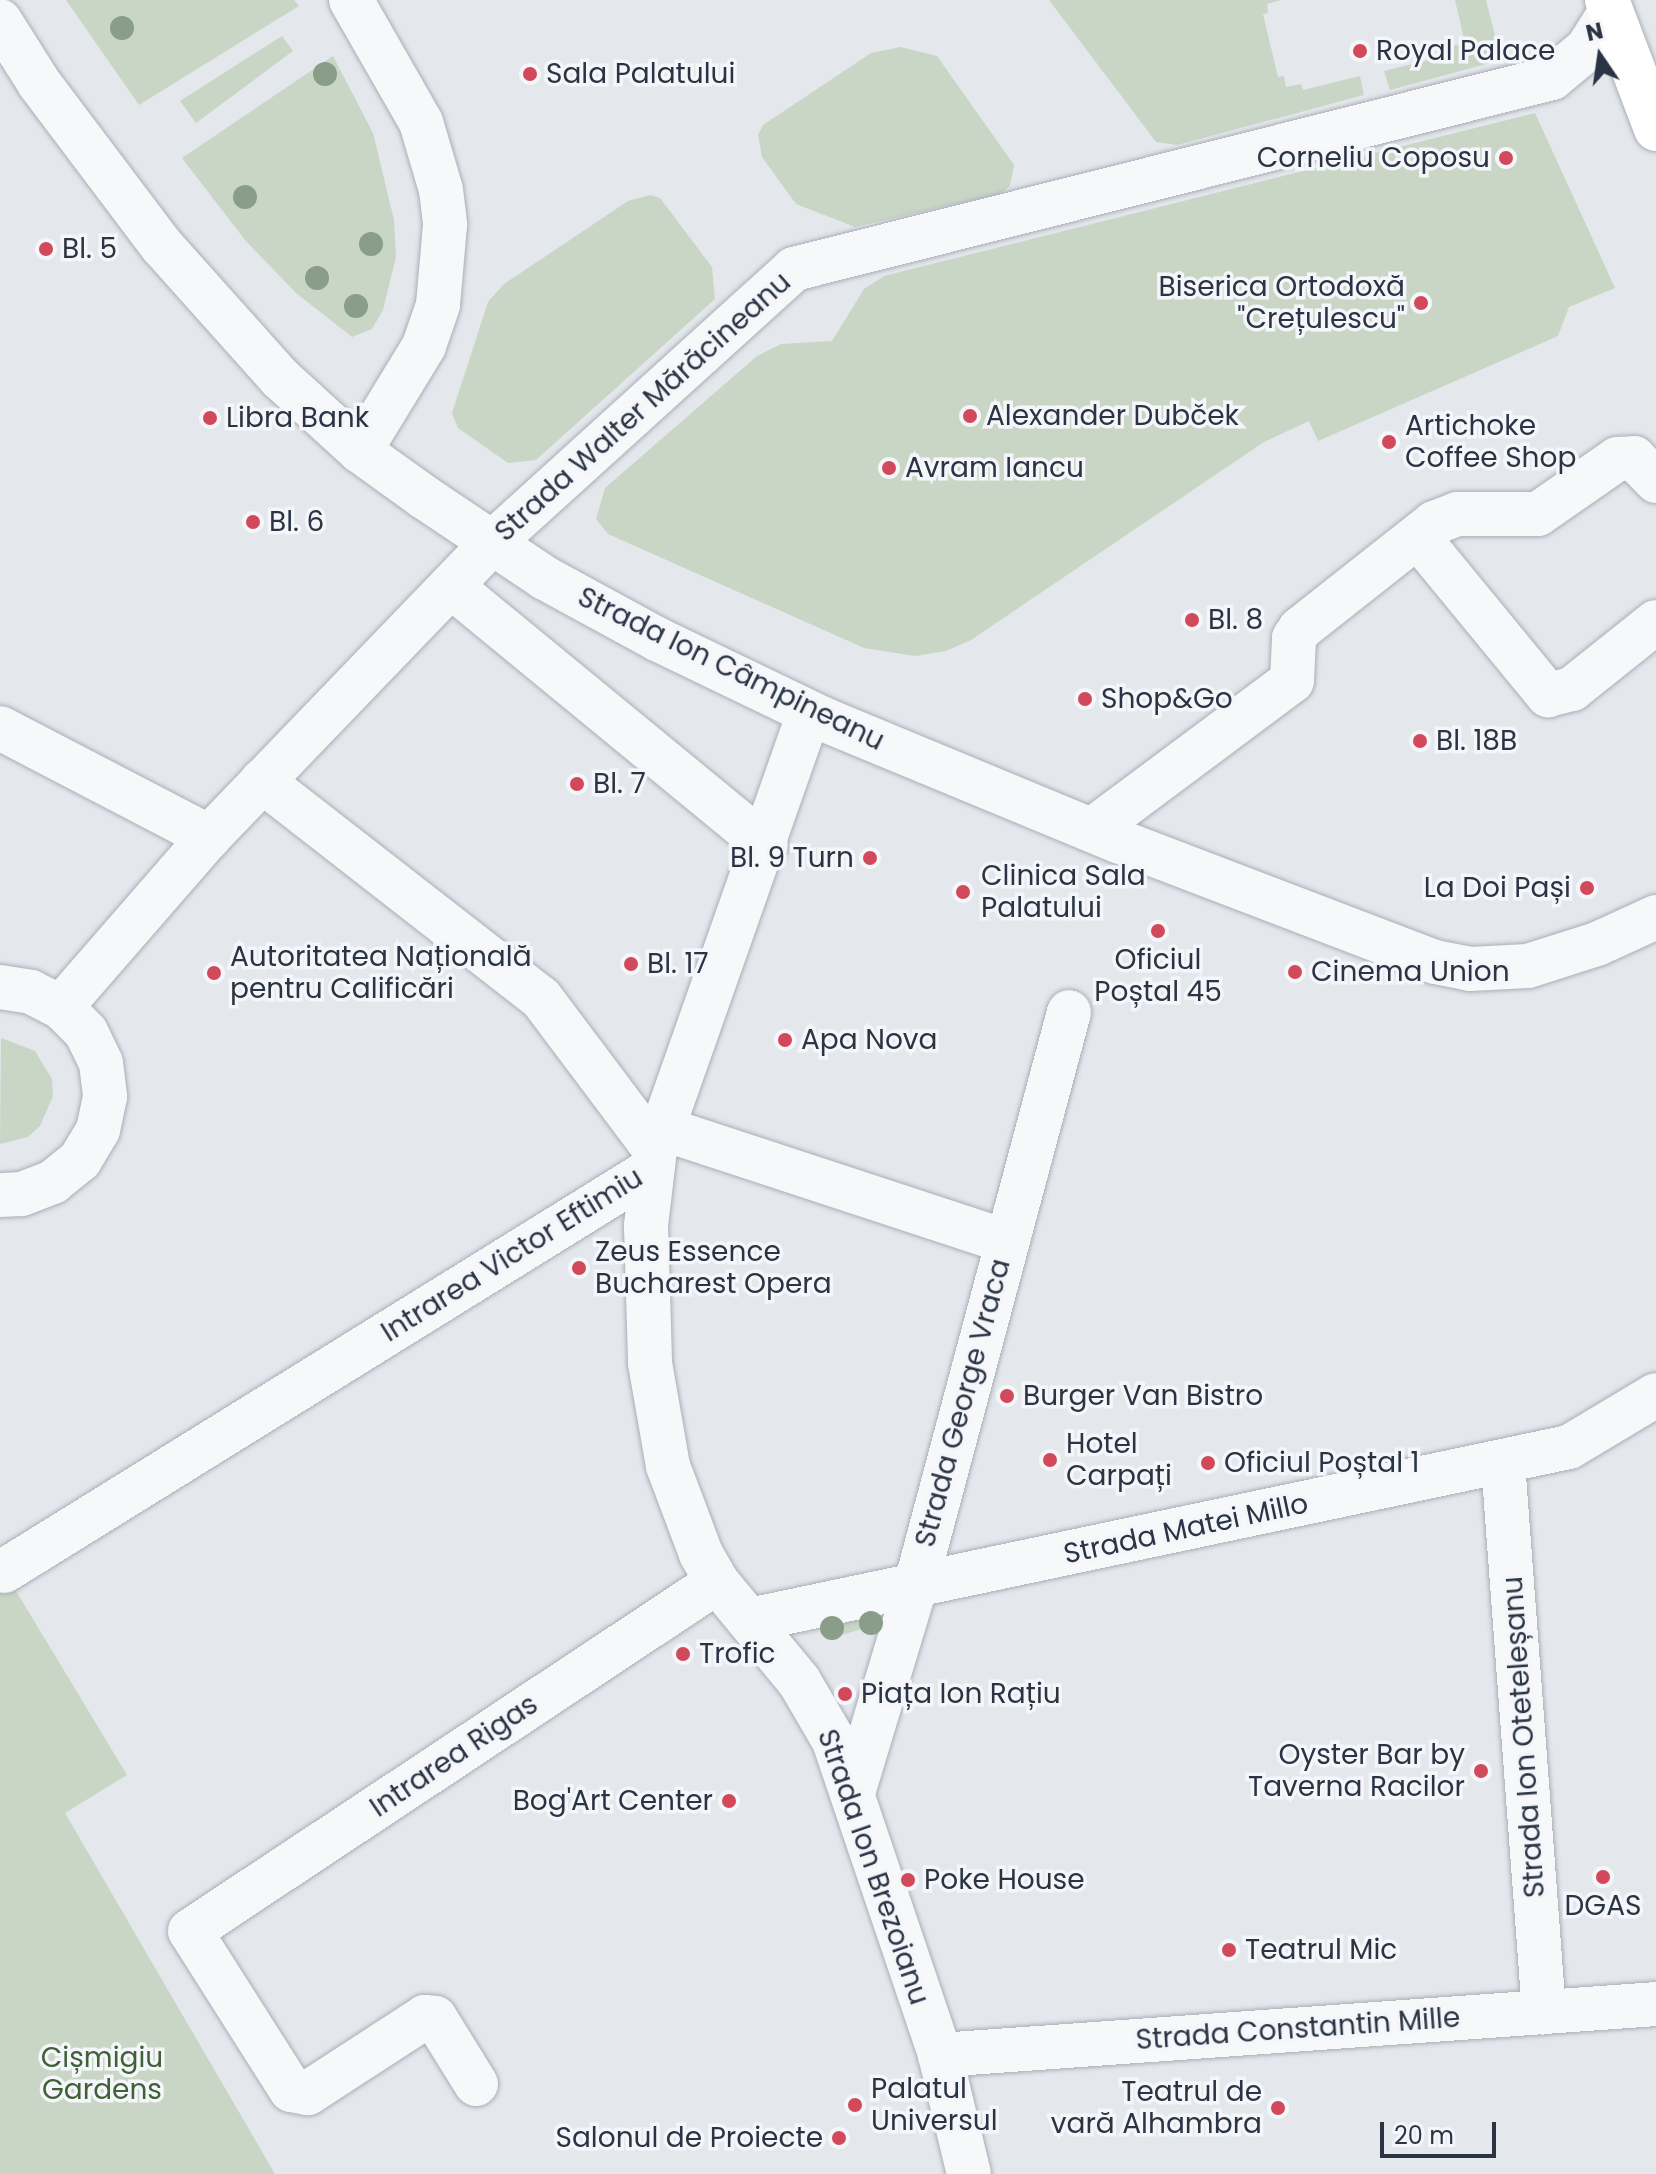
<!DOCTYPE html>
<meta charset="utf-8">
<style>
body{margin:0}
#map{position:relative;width:1656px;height:2174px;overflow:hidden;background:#e4e7ec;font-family:Poppins,sans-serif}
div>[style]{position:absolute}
.green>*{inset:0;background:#c9d6c5}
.roads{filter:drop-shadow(0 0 2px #a9aeb7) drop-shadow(0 0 2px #a9aeb7)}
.minor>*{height:44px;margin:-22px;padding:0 22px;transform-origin:22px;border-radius:22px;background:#f7f8fa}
.major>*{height:44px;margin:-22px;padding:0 22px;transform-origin:22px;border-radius:22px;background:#fff}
.trees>*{width:24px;height:24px;margin:-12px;border-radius:50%;background:#899d89}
.dots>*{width:22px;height:22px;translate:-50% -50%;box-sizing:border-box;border:4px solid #f4f6f9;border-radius:50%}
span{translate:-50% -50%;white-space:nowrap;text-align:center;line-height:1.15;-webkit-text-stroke:7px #f4f6f9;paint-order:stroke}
.poi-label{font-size:28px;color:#2b3445}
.left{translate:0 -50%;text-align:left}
.right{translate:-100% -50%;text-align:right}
.street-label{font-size:28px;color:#2b3445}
.park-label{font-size:28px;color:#3f6138}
.north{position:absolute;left:1560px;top:16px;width:80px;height:80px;-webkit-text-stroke:6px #f4f6f9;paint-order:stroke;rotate:347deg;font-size:22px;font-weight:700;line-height:32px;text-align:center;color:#2b3445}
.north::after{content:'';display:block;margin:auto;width:28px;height:36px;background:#2b3445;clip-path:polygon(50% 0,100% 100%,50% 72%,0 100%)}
.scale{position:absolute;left:1380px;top:2122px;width:116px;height:36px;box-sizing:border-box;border:4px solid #2b3445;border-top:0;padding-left:10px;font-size:24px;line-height:28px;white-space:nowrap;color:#2b3445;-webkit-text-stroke:6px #f4f6f9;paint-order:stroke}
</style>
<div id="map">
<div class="green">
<i style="clip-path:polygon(66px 0,294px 0,299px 6px,139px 105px)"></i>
<i style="clip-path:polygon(1049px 0,1281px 0,1267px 4px,1268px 13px,1263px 14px,1278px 77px,1284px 76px,1286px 87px,1301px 84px,1303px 90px,1360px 76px,1364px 95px,1177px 145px,1156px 142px)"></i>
<i style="clip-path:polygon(1455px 0,1486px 0,1497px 43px,1490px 63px,1390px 90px,1384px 71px,1449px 55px,1448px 47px,1465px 43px)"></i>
<i style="clip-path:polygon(282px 36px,293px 51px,196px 123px,180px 101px)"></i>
<i style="clip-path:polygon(901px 47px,937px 56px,1014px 165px,1010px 186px,1000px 194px,855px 227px,796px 204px,762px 157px,758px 135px,763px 125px,871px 53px)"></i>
<i style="clip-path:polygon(333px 56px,373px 133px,394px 220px,396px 257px,383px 310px,372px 329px,352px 337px,296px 293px,245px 240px,182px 158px)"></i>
<i style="clip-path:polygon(1535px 113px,1615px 288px,1569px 307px,1558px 336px,1318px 441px,1309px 421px,1264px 442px,971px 640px,946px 651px,915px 656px,864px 648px,608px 534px,596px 519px,605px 488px,757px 356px,781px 344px,832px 341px,864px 289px,884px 276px)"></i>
<i style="clip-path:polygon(650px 195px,660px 198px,712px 267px,715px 299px,536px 460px,508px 463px,458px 428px,452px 413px,488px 302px,504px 284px,628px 201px)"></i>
<i style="clip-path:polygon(1px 1038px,35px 1051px,52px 1079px,53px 1096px,40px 1126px,28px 1137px,0 1144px)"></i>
<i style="clip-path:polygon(0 1555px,4px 1571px,127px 1775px,65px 1813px,275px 2174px,0 2174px)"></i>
<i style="clip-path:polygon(811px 1607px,906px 1616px,828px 1639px)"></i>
</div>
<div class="roads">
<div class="minor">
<i style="left:351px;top:0;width:141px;rotate:60.2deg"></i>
<i style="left:421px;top:122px;width:71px;rotate:73.6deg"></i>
<i style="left:441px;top:190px;width:35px;rotate:83deg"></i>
<i style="left:445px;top:225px;width:80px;rotate:95deg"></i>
<i style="left:438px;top:305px;width:43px;rotate:108.9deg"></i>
<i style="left:424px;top:346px;width:123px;rotate:121.4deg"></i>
<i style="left:0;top:21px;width:73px;rotate:57.8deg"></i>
<i style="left:39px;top:83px;width:204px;rotate:53deg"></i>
<i style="left:162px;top:246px;width:177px;rotate:48.2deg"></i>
<i style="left:280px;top:378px;width:108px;rotate:42.4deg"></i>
<i style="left:360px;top:451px;width:79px;rotate:35.7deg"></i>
<i style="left:424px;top:497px;width:146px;rotate:33.8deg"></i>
<i style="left:545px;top:578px;width:128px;rotate:28.6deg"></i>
<i style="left:657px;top:639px;width:184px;rotate:25.7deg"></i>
<i style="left:823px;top:719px;width:319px;rotate:22.5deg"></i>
<i style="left:1118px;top:841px;width:339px;rotate:20.9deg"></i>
<i style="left:1435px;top:962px;width:36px;rotate:11deg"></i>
<i style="left:1470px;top:969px;width:58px;rotate:-3deg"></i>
<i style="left:1528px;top:966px;width:72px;rotate:-17.7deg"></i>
<i style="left:1597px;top:944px;width:65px;rotate:-24.6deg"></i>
<i style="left:1418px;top:537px;width:205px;rotate:50.6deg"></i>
<i style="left:1548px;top:695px;width:25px;rotate:-14deg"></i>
<i style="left:1572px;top:689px;width:107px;rotate:-38.6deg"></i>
<i style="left:452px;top:587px;width:406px;rotate:39.4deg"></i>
<i style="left:809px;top:713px;width:463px;rotate:109.4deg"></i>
<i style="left:655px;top:1150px;width:77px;rotate:96.8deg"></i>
<i style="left:646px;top:1226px;width:137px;rotate:88.3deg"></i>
<i style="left:650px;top:1363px;width:105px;rotate:80.1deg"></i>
<i style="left:668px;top:1466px;width:94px;rotate:69.4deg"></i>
<i style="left:701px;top:1554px;width:32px;rotate:60deg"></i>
<i style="left:717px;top:1582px;width:129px;rotate:50.4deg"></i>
<i style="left:799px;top:1681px;width:69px;rotate:59.7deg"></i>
<i style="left:834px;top:1741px;width:331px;rotate:71.3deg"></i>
<i style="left:940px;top:2055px;width:122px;rotate:76.3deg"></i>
<i style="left:0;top:728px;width:236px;rotate:27.5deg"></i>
<i style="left:262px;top:781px;width:353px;rotate:37.9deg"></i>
<i style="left:541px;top:998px;width:190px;rotate:53.1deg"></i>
<i style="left:1092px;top:830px;width:249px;rotate:-36.7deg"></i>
<i style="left:1292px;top:681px;width:43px;rotate:-87.3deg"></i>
<i style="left:1294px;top:638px;width:11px;rotate:-56deg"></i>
<i style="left:1300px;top:629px;width:171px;rotate:-38.3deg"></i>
<i style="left:1434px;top:523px;width:25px;rotate:-21deg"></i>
<i style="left:1457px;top:514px;width:81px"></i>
<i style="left:1538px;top:514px;width:96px;rotate:-34.8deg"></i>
<i style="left:1617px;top:459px;width:17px;rotate:-3deg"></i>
<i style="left:1634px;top:458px;width:32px;rotate:46deg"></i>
<i style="left:0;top:987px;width:31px;rotate:9deg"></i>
<i style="left:31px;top:992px;width:34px;rotate:27deg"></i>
<i style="left:61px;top:1007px;width:35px;rotate:45deg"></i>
<i style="left:86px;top:1032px;width:34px;rotate:64deg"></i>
<i style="left:101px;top:1063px;width:34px;rotate:83deg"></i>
<i style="left:105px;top:1097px;width:34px;rotate:102deg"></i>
<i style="left:98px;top:1130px;width:35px;rotate:121deg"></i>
<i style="left:80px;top:1160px;width:35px;rotate:141deg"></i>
<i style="left:53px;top:1182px;width:34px;rotate:159deg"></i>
<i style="left:21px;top:1194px;width:21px;rotate:177deg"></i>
<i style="left:61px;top:1007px;width:225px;rotate:-49deg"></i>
<i style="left:209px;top:837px;width:408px;rotate:-46.1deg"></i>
<i style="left:492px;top:543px;width:408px;rotate:-42.2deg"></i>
<i style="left:794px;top:269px;width:782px;rotate:-14.14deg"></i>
<i style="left:1552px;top:78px;width:45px;rotate:-39.6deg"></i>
<i style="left:1587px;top:49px;width:45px;rotate:-57.7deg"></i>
<i style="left:661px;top:1128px;width:362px;rotate:18.2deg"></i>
<i style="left:1503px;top:1463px;width:551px;rotate:85.73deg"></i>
<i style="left:4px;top:1571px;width:761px;rotate:-31.79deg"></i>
<i style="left:750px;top:1620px;width:837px;rotate:-11.93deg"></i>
<i style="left:1569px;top:1447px;width:101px;rotate:-30.9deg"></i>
<i style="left:853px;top:1793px;width:218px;rotate:-73.2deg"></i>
<i style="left:916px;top:1584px;width:592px;rotate:-75.02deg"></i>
<i style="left:940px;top:2055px;width:718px;rotate:-4.07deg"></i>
<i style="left:476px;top:2084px;width:78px;rotate:-121.8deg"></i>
<i style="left:435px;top:2018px;width:10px;rotate:-174deg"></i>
<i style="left:425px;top:2017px;width:140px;rotate:147deg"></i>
<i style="left:308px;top:2093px;width:17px;rotate:-170deg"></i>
<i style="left:291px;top:2090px;width:188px;rotate:-122.4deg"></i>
<i style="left:190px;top:1931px;width:632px;rotate:-33.51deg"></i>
</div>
<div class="major">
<i style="left:1607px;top:0;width:138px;rotate:69.2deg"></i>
</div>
</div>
<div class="trees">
<i style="left:122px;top:28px"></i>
<i style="left:325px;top:74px"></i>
<i style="left:245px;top:197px"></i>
<i style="left:371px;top:244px"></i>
<i style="left:317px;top:278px"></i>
<i style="left:356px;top:306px"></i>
<i style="left:871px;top:1623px"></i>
<i style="left:832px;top:1628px"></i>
</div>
<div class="dots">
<i style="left:1360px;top:51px;background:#d1495b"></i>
<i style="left:530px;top:74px;background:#d1495b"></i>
<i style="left:1506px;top:158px;background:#d1495b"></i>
<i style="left:46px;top:249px;background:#d1495b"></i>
<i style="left:1421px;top:303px;background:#d1495b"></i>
<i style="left:970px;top:416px;background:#d1495b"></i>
<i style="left:210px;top:418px;background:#d1495b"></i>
<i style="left:1389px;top:442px;background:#d1495b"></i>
<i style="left:889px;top:468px;background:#d1495b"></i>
<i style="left:253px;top:522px;background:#d1495b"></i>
<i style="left:1192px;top:620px;background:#d1495b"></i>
<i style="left:1085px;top:699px;background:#d1495b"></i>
<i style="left:1420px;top:741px;background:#d1495b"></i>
<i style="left:577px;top:784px;background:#d1495b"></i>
<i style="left:870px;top:858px;background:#d1495b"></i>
<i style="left:1587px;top:888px;background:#d1495b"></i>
<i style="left:963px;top:892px;background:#d1495b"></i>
<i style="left:1158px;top:931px;background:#d1495b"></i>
<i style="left:631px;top:964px;background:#d1495b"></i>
<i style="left:1295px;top:972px;background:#d1495b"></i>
<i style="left:214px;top:973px;background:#d1495b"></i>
<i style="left:785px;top:1040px;background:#d1495b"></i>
<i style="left:579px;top:1268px;background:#d1495b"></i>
<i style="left:1007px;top:1396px;background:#d1495b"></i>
<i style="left:1050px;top:1460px;background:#d1495b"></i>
<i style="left:1208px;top:1463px;background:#d1495b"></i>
<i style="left:683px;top:1654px;background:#d1495b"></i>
<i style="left:845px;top:1694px;background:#d1495b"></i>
<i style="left:1481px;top:1771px;background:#d1495b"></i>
<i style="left:729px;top:1801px;background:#d1495b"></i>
<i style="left:1603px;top:1877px;background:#d1495b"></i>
<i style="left:908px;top:1880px;background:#d1495b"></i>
<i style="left:1229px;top:1950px;background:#d1495b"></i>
<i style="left:855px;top:2105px;background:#d1495b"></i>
<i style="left:1278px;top:2108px;background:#d1495b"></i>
<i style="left:839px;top:2138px;background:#d1495b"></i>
</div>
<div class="poi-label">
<span class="left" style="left:1376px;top:51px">Royal Palace</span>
<span class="left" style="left:546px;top:74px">Sala Palatului</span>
<span class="right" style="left:1490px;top:158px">Corneliu Coposu</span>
<span class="left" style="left:62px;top:249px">Bl. 5</span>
<span class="right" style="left:1405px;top:303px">Biserica Ortodoxă<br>"Crețulescu"</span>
<span class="left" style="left:986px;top:416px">Alexander Dubček</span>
<span class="left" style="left:226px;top:418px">Libra Bank</span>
<span class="left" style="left:1405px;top:442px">Artichoke<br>Coffee Shop</span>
<span class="left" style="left:905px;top:468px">Avram Iancu</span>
<span class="left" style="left:269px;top:522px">Bl. 6</span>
<span class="left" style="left:1208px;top:620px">Bl. 8</span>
<span class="left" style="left:1101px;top:699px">Shop&amp;Go</span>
<span class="left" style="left:1436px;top:741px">Bl. 18B</span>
<span class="left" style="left:593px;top:784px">Bl. 7</span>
<span class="right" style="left:854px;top:858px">Bl. 9 Turn</span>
<span class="left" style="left:981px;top:892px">Clinica Sala<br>Palatului</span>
<span class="right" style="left:1571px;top:888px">La Doi Pași</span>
<span class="left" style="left:230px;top:973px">Autoritatea Națională<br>pentru Calificări</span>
<span style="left:1158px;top:976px">Oficiul<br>Poștal 45</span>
<span class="left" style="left:647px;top:964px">Bl. 17</span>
<span class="left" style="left:1311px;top:972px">Cinema Union</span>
<span class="left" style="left:801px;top:1040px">Apa Nova</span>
<span class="left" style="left:595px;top:1268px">Zeus Essence<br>Bucharest Opera</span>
<span class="left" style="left:1023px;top:1396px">Burger Van Bistro</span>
<span class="left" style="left:1066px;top:1460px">Hotel<br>Carpați</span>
<span class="left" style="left:1224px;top:1463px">Oficiul Poștal 1</span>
<span class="left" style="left:699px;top:1654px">Trofic</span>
<span class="left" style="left:861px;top:1694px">Piața Ion Rațiu</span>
<span class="right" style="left:1465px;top:1771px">Oyster Bar by<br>Taverna Racilor</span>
<span class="right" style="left:713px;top:1801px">Bog'Art Center</span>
<span class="left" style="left:924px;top:1880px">Poke House</span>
<span style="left:1603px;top:1906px">DGAS</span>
<span class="left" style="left:1245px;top:1950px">Teatrul Mic</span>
<span class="left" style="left:871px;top:2105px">Palatul<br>Universul</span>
<span class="right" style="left:1262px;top:2108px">Teatrul de<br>vară Alhambra</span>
<span class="right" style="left:823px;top:2138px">Salonul de Proiecte</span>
</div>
<div class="street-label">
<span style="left:643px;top:407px;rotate:-42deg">Strada Walter Mărăcineanu</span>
<span style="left:731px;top:669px;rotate:26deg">Strada Ion Câmpineanu</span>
<span style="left:512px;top:1255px;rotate:-32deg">Intrarea Victor Eftimiu</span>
<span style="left:963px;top:1403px;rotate:-75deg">Strada George Vraca</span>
<span style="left:1186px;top:1529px;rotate:-12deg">Strada Matei Millo</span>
<span style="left:1524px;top:1737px;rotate:-94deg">Strada Ion Oteteleșanu</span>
<span style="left:454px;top:1756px;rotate:-34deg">Intrarea Rigas</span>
<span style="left:873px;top:1867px;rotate:71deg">Strada Ion Brezoianu</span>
<span style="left:1298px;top:2029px;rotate:-4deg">Strada Constantin Mille</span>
</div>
<div class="park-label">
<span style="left:102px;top:2074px">Cișmigiu<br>Gardens</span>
</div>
<div class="north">N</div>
<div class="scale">20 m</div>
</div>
